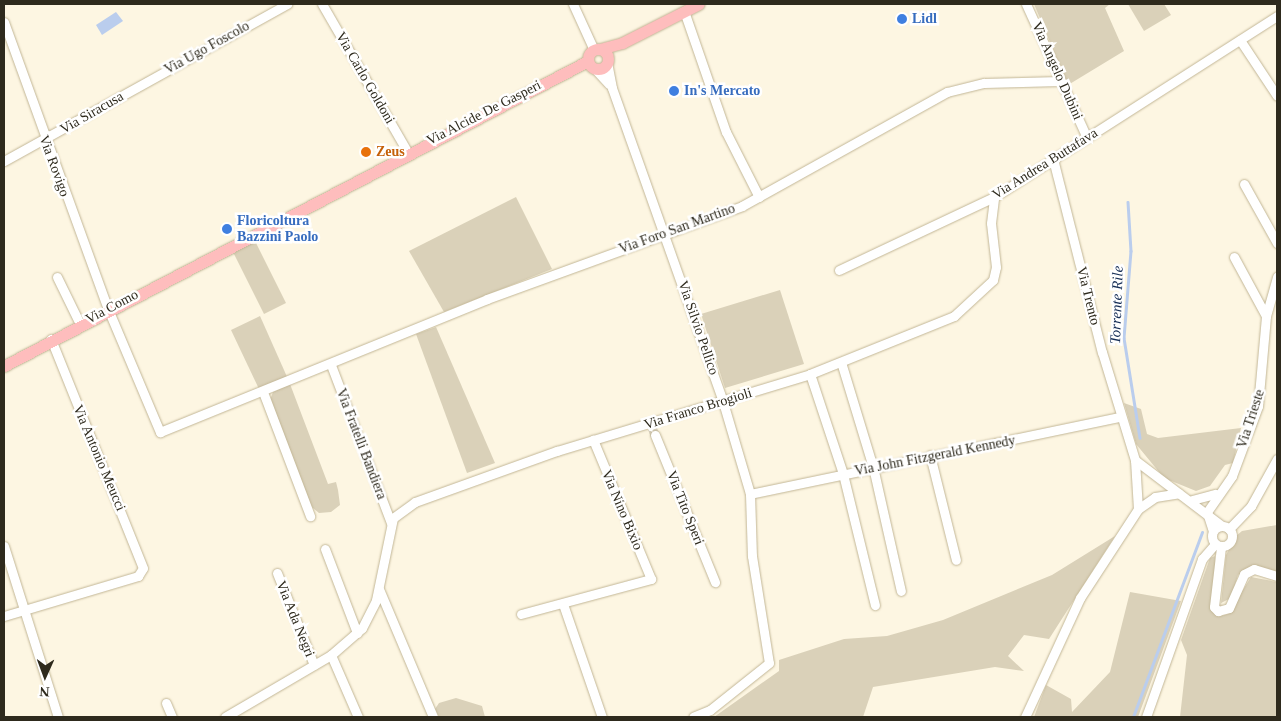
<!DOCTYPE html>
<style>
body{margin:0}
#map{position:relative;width:1281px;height:721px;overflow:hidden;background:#fdf6e2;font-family:Georgia,serif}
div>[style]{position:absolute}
.green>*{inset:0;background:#dad1b9}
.water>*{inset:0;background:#bacded}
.stream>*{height:2.5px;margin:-1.25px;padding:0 1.25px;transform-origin:1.25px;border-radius:1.25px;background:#bacded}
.minor-tunnel>*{height:9px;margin-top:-4.5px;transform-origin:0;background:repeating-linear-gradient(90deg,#d4cdbb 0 9px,transparent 0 13.5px)}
.roads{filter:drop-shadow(0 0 1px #c2b696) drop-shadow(0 0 1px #c2b696)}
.minor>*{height:9px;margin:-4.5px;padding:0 4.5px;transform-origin:4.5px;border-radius:4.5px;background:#fff}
.minor>.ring{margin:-4.5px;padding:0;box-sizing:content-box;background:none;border:9px solid #fff;border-radius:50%}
.major>*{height:11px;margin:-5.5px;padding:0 5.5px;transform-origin:5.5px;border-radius:5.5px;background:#febdbd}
.major>.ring{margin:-5.5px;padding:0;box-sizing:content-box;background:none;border:11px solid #febdbd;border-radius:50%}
.dots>*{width:14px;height:14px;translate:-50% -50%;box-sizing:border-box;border:2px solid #fff;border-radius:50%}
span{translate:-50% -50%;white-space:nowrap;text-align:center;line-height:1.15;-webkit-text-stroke:5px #fff;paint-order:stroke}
.shop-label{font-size:14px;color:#366cbe;font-weight:700}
.left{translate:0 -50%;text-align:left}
.street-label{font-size:14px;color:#2e2a1d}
.food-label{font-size:14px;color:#c56008;font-weight:700}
.water-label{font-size:15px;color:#162e56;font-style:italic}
.frame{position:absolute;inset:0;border:5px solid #2e2a1d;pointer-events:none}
.north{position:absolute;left:20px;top:651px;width:50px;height:50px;-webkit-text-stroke:4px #fff;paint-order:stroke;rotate:182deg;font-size:14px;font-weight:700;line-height:20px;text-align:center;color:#2e2a1d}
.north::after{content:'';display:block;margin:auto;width:18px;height:22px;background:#2e2a1d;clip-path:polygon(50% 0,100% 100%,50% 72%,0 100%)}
</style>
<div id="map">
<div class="green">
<i style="clip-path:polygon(1034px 4px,1110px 4px,1105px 8px,1124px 51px,1068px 85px)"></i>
<i style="clip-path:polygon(1128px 4px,1164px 4px,1171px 15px,1144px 31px)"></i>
<i style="clip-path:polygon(516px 197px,552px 269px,444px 312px,409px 251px)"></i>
<i style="clip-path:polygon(254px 239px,286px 303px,264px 314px,232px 250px)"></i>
<i style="clip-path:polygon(780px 290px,804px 364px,725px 388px,701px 314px)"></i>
<i style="clip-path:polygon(260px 316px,288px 379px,259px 389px,231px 330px)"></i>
<i style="clip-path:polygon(436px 327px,495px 463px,467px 473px,416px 334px)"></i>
<i style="clip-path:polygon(290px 384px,328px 484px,336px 482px,338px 490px,340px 505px,331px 512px,319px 513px,308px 504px,270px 400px,273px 392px)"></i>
<i style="clip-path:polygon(1124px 403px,1141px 409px,1147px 434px,1158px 438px,1241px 428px,1233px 463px,1225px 465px,1210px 486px,1196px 491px,1164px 478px,1136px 444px)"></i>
<i style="clip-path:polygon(1277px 525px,1277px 572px,1251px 566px,1238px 575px,1231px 598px,1221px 603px,1226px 555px,1236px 536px,1242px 531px)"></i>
<i style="clip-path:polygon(1115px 536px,1049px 639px,1024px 635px,1008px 656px,1024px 671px,995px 667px,873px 687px,863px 717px,714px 717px,779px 671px,779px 660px,844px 639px,887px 636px,943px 620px,1052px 575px)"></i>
<i style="clip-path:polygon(1215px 556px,1215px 613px,1221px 616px,1228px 614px,1251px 577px,1277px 582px,1277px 717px,1180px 717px,1187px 655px,1181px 640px,1210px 558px)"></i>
<i style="clip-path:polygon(1130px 592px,1181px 601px,1138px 717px,1034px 717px,1046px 685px,1071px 699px,1072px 712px,1110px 672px)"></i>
<i style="clip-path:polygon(456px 698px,482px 706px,485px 717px,439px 717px,435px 709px,439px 703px)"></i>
</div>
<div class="water">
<i style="clip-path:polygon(116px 12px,123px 21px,102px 35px,96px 25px)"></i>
</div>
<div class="stream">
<i style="left:1128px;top:202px;width:49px;rotate:86.5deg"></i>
<i style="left:1131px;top:251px;width:87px;rotate:94.6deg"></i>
<i style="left:1124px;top:338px;width:101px;rotate:80.9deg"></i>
<i style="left:1133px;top:717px;width:197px;rotate:-69.5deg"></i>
</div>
<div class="minor-tunnel">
<i style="left:652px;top:427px;width:9px;rotate:69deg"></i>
</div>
<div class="roads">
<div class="minor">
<i style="left:322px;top:4px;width:172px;rotate:60deg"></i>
<i style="left:573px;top:4px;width:51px;rotate:65.5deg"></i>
<i style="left:1026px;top:4px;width:147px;rotate:65.5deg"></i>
<i style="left:684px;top:11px;width:128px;rotate:70.9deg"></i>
<i style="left:726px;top:132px;width:73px;rotate:63.1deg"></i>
<i style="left:4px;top:22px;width:305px;rotate:70.1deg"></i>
<i style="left:108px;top:309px;width:134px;rotate:67.1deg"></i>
<i style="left:160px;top:432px;width:353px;rotate:-22.1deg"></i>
<i style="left:487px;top:299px;width:271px;rotate:-20deg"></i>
<i style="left:742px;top:206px;width:235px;rotate:-29.1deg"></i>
<i style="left:947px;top:92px;width:38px;rotate:-14deg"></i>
<i style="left:984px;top:83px;width:76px;rotate:-1.5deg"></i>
<i style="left:1240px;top:40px;width:67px;rotate:56.5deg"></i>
<i style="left:607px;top:62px;width:26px;rotate:79deg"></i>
<i style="left:612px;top:88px;width:333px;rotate:70.5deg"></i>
<i style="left:723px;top:402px;width:96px;rotate:73.6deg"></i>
<i style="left:750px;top:494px;width:62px;rotate:88.2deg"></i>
<i style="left:752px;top:556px;width:108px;rotate:81deg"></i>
<i style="left:769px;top:663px;width:75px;rotate:141.5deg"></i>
<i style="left:710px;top:710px;width:18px;rotate:158deg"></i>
<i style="left:594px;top:68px;width:22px;rotate:47deg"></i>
<i style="left:1053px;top:159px;width:199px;rotate:75.8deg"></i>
<i style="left:1102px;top:352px;width:113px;rotate:73deg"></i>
<i style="left:1135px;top:460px;width:49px;rotate:86.5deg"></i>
<i style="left:4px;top:161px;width:324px;rotate:-29deg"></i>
<i style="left:1244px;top:184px;width:68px;rotate:60.8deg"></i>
<i style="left:1234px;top:257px;width:67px;rotate:61.5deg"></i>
<i style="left:839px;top:270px;width:171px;rotate:-25.2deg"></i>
<i style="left:994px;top:197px;width:336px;rotate:-32.6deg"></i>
<i style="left:57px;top:277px;width:52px;rotate:63.9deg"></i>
<i style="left:841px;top:362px;width:110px;rotate:73.1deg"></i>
<i style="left:873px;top:467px;width:127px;rotate:77.3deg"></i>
<i style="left:331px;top:365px;width:169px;rotate:69.2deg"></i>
<i style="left:810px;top:374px;width:105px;rotate:71.7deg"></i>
<i style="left:843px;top:474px;width:135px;rotate:76.3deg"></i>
<i style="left:263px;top:392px;width:133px;rotate:69.2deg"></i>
<i style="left:655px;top:435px;width:159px;rotate:67.8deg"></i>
<i style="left:930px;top:455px;width:108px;rotate:76.1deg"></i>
<i style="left:1135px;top:460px;width:109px;rotate:37.2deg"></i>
<i style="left:750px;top:494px;width:378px;rotate:-11.8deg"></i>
<i style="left:1192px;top:500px;width:24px;rotate:-15deg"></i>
<i class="ring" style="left:1212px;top:526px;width:11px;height:11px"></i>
<i style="left:1229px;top:529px;width:32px;rotate:-46deg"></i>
<i style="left:1251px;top:506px;width:54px;rotate:-61deg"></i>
<i style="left:1213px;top:531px;width:20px;rotate:-108deg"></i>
<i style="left:1207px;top:512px;width:44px;rotate:-55.2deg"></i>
<i style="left:1232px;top:476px;width:75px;rotate:-69.6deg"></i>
<i style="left:1258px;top:406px;width:90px;rotate:-84.9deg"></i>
<i style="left:1266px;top:316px;width:41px;rotate:-74.2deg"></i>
<i style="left:4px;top:546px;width:179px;rotate:72.5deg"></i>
<i style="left:1221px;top:547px;width:60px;rotate:96.7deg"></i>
<i style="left:1214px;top:607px;width:6px;rotate:45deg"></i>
<i style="left:1218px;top:611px;width:11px;rotate:-15deg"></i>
<i style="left:1229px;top:608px;width:37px;rotate:-66deg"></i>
<i style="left:1244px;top:574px;width:11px;rotate:-27deg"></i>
<i style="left:1254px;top:569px;width:24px;rotate:17deg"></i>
<i style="left:325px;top:549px;width:90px;rotate:69.1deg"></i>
<i style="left:277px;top:573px;width:99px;rotate:68.1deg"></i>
<i style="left:379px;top:589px;width:139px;rotate:67.1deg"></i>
<i style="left:563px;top:604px;width:120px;rotate:71deg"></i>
<i style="left:521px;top:614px;width:135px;rotate:-15.1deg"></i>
<i style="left:651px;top:579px;width:151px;rotate:-112.6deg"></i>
<i style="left:4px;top:616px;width:140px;rotate:-16.6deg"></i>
<i style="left:138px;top:576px;width:9px;rotate:-58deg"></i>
<i style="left:143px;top:568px;width:247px;rotate:-111.9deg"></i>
<i style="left:331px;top:655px;width:68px;rotate:66.5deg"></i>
<i style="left:166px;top:703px;width:15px;rotate:67deg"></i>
<i style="left:225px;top:717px;width:123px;rotate:-30.3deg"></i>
<i style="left:331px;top:655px;width:41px;rotate:-41.1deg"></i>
<i style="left:362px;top:628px;width:31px;rotate:-63deg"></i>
<i style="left:376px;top:600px;width:84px;rotate:-78.3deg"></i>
<i style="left:393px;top:518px;width:27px;rotate:-36deg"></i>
<i style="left:415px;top:502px;width:151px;rotate:-19.8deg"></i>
<i style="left:557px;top:451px;width:264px;rotate:-16.9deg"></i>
<i style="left:810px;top:374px;width:155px;rotate:-21.9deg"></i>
<i style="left:954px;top:316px;width:53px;rotate:-42.7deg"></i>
<i style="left:993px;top:280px;width:13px;rotate:-77deg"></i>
<i style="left:996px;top:267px;width:44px;rotate:-96.5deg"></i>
<i style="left:991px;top:223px;width:26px;rotate:-83deg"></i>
<i style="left:1025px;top:717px;width:131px;rotate:-65.2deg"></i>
<i style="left:1080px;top:598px;width:106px;rotate:-56.9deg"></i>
<i style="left:1138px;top:509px;width:21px;rotate:-35deg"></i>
<i style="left:1155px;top:497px;width:24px;rotate:-9deg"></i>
<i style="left:1146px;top:717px;width:168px;rotate:-70.5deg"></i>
<i style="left:1202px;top:559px;width:20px;rotate:-49deg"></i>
</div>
<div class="major">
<i style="left:600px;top:49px;width:23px;rotate:-15deg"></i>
<i style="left:622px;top:43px;width:86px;rotate:-26.9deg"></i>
<i class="ring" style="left:588px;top:49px;width:9px;height:9px"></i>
<i style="left:4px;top:366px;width:659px;rotate:-27.58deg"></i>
</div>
</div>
<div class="dots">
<i style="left:902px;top:19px;background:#3f7fe0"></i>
<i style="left:674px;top:91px;background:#3f7fe0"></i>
<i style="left:366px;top:152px;background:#e8710a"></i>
<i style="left:227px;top:229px;background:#3f7fe0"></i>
</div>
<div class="shop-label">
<span class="left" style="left:912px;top:19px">Lidl</span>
<span class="left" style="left:684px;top:91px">In's Mercato</span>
<span class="left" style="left:237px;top:229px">Floricoltura<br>Bazzini Paolo</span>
</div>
<div class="street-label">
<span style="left:207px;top:48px;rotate:-29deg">Via Ugo Foscolo</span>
<span style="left:1057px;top:71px;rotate:66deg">Via Angelo Dubini</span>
<span style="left:365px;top:78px;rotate:60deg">Via Carlo Goldoni</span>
<span style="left:92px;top:113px;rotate:-30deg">Via Siracusa</span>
<span style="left:484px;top:113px;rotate:-27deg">Via Alcide De Gasperi</span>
<span style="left:1045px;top:164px;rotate:-32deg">Via Andrea Buttafava</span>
<span style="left:54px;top:166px;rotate:70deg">Via Rovigo</span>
<span style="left:677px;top:229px;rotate:-20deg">Via Foro San Martino</span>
<span style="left:1088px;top:296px;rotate:76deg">Via Trento</span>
<span style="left:112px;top:307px;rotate:-28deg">Via Como</span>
<span style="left:698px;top:328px;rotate:71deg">Via Silvio Pellico</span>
<span style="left:698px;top:409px;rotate:-17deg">Via Franco Brogioli</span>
<span style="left:1251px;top:419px;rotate:-72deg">Via Trieste</span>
<span style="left:361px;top:444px;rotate:69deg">Via Fratelli Bandiera</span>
<span style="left:935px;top:456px;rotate:-11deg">Via John Fitzgerald Kennedy</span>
<span style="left:99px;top:458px;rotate:67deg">Via Antonio Meucci</span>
<span style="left:685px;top:508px;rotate:68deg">Via Tito Speri</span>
<span style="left:622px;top:510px;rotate:67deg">Via Nino Bixio</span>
<span style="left:295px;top:619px;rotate:68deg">Via Ada Negri</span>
</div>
<div class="food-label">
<span class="left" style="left:376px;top:152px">Zeus</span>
</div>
<div class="water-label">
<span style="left:1117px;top:305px;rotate:-88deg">Torrente Rile</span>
</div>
<div class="frame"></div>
<div class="north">N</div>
</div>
